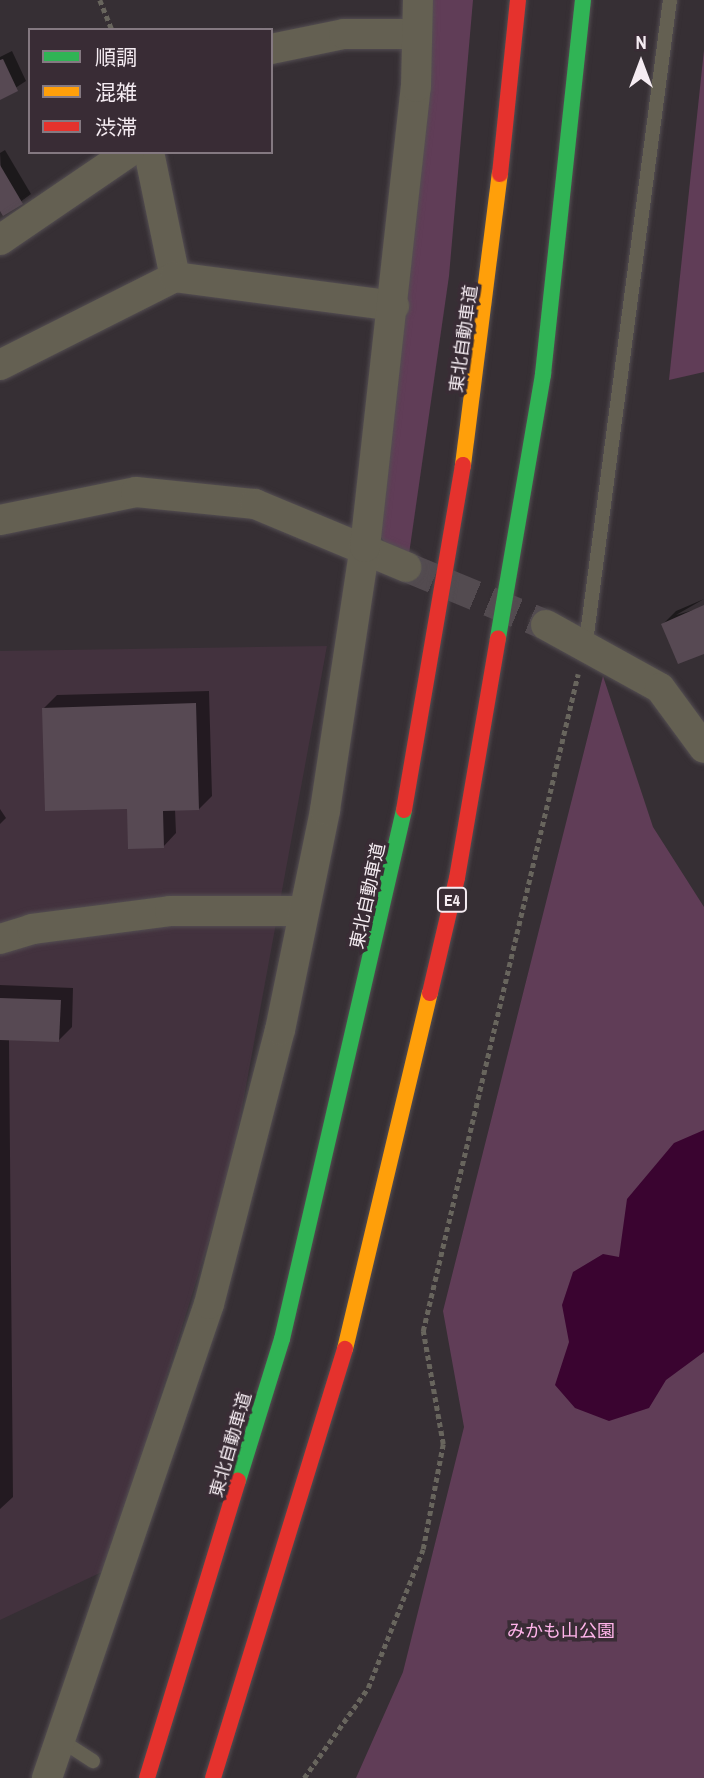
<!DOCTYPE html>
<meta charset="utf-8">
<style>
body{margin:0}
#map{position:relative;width:704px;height:1778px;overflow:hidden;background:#362f34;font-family:"Archivo Narrow","Noto Sans JP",sans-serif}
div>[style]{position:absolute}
.built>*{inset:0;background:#43323e}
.green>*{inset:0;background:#603d57}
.water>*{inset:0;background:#3a0430}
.shadow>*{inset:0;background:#0007}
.building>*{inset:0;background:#574953}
.street-tunnel>*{height:30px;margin-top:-15px;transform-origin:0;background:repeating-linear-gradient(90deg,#534b50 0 30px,transparent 0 45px)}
.path>*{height:4.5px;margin-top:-2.25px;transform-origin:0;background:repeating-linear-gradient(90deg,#68655d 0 5px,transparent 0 8.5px)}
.roads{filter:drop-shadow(0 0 2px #544e52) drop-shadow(0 0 2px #544e52)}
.lane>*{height:14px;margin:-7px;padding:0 7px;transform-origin:7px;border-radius:7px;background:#646052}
.street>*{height:30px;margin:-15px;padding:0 15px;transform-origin:15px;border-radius:15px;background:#646052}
.fast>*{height:16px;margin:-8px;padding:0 8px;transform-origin:8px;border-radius:8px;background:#30b455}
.slow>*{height:16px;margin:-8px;padding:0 8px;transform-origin:8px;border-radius:8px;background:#ff9f0a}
.jam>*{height:16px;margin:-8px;padding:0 8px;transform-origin:8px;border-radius:8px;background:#e5322d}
span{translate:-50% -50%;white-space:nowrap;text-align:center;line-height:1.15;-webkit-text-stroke:7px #392c35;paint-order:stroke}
.shield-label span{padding:2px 5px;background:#392c35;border:2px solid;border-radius:5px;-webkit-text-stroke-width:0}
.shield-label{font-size:16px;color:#f5ecf2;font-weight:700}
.street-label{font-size:18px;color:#f5ecf2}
.park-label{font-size:18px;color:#ffb4ea}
.legend{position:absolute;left:28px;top:28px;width:245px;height:126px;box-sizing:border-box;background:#392c35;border:2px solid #847981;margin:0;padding:9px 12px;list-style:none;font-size:21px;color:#f5ecf2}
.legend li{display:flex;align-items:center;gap:14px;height:35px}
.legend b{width:35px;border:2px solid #847981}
.north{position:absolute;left:606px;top:28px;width:70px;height:70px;-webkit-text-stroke:5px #392c35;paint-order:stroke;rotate:0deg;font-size:19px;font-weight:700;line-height:28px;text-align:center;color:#f5ecf2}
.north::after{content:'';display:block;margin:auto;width:24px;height:32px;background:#f5ecf2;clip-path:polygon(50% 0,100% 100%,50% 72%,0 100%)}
</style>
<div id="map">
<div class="built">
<i style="clip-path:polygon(327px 646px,230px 1173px,106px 1570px,0 1620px,0 651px)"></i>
</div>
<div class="green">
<i style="clip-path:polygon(427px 0,473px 0,449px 276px,409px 554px,385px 543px,372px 524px)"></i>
<i style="clip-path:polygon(704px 50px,704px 372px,669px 380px)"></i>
<i style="clip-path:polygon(603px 676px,653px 827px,704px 907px,704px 1778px,356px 1778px,403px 1672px,464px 1427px,443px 1311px)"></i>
</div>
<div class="water">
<i style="clip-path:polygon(704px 1130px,704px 1352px,666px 1380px,649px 1408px,609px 1421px,575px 1408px,555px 1385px,569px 1342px,562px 1305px,573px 1272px,603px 1254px,619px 1257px,627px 1199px,674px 1143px)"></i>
</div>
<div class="shadow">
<i style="clip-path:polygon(12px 51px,26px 81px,0 98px,0 57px)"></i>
<i style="clip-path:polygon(5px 150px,31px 194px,4px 214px,0 153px)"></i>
<i style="clip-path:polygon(704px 599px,676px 615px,704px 607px,704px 652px,663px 624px,676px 611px)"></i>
<i style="clip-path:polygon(209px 691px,212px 796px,199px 809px,175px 809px,176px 833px,163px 847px,44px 708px,57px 695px)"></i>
<i style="clip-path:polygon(0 809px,6px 818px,0 824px)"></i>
<i style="clip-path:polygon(0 985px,73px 988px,72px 1027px,59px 1040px,9px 1038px,13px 1497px,0 1509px)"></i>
</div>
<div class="building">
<i style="clip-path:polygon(3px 59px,18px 91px,0 100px,0 60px)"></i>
<i style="clip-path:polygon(0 165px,23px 204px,3px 216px,0 211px)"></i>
<i style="clip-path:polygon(704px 605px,704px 654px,678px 664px,661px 624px)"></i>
<i style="clip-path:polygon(196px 703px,199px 810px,163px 811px,164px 848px,128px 849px,127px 809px,45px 811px,42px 708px)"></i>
<i style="clip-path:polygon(0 998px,61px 1000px,59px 1042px,0 1040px)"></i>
</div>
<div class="street-tunnel">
<i style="left:406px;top:567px;width:152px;rotate:22.5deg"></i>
</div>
<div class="path">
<i style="left:100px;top:0;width:32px;rotate:68deg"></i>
<i style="left:304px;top:1778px;width:110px;rotate:-54.6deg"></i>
<i style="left:368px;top:1688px;width:149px;rotate:-68.4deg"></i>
<i style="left:423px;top:1549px;width:107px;rotate:-79.2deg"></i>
<i style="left:443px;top:1444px;width:115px;rotate:-100deg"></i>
<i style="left:423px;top:1331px;width:675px;rotate:-76.73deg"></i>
</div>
<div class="roads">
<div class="lane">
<i style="left:586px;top:642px;width:647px;rotate:-82.55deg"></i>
<i style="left:62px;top:1741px;width:37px;rotate:33deg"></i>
</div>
<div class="street">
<i style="left:271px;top:49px;width:75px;rotate:-11.6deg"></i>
<i style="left:344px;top:34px;width:73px"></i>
<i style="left:149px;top:152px;width:128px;rotate:78.3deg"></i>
<i style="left:0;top:240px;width:156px;rotate:-34.3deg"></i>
<i style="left:0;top:365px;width:196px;rotate:-26.7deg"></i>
<i style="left:175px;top:277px;width:221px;rotate:7.5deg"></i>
<i style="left:0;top:520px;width:139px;rotate:-11.6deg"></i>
<i style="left:136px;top:492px;width:120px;rotate:5.8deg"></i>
<i style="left:255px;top:504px;width:164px;rotate:22.6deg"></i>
<i style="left:546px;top:625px;width:130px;rotate:28.9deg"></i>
<i style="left:660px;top:688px;width:74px;rotate:53.7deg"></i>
<i style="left:0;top:939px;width:34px;rotate:-17deg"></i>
<i style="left:32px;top:929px;width:139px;rotate:-7.4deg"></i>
<i style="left:170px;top:911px;width:134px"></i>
<i style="left:47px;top:1778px;width:501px;rotate:-71.13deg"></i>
<i style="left:209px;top:1304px;width:283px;rotate:-75.5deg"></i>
<i style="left:280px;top:1030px;width:225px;rotate:-78.4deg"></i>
<i style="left:325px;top:810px;width:266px;rotate:-81.4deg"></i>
<i style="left:365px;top:547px;width:463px;rotate:-83.7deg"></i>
<i style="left:416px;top:87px;width:87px;rotate:-88.7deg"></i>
</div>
<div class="fast">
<i style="left:498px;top:638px;width:268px;rotate:-80.3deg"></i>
<i style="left:543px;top:374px;width:376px;rotate:-83.9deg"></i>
<i style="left:238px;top:1481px;width:149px;rotate:-72.8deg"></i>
<i style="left:282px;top:1339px;width:543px;rotate:-77.01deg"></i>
</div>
<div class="slow">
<i style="left:463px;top:465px;width:293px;rotate:-82.8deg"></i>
<i style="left:345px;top:1349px;width:366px;rotate:-76.6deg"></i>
</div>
<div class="jam">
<i style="left:500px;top:174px;width:175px;rotate:-84.1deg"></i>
<i style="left:404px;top:810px;width:350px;rotate:-80.3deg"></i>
<i style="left:430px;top:993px;width:118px;rotate:-76.8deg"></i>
<i style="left:457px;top:878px;width:243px;rotate:-80.3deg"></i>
<i style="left:147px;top:1778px;width:311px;rotate:-73deg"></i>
<i style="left:213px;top:1778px;width:449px;rotate:-72.9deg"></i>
</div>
</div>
<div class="shield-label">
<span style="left:452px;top:900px">E4</span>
</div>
<div class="street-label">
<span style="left:464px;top:339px;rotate:-82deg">東北自動車道</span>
<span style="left:368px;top:896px;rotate:-78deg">東北自動車道</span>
<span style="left:231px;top:1445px;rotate:-74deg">東北自動車道</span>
</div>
<div class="park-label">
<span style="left:561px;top:1631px">みかも山公園</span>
</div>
<ul class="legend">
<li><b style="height:9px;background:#30b455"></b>順調</li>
<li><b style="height:9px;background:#ff9f0a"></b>混雑</li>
<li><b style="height:9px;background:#e5322d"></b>渋滞</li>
</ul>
<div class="north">N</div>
</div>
